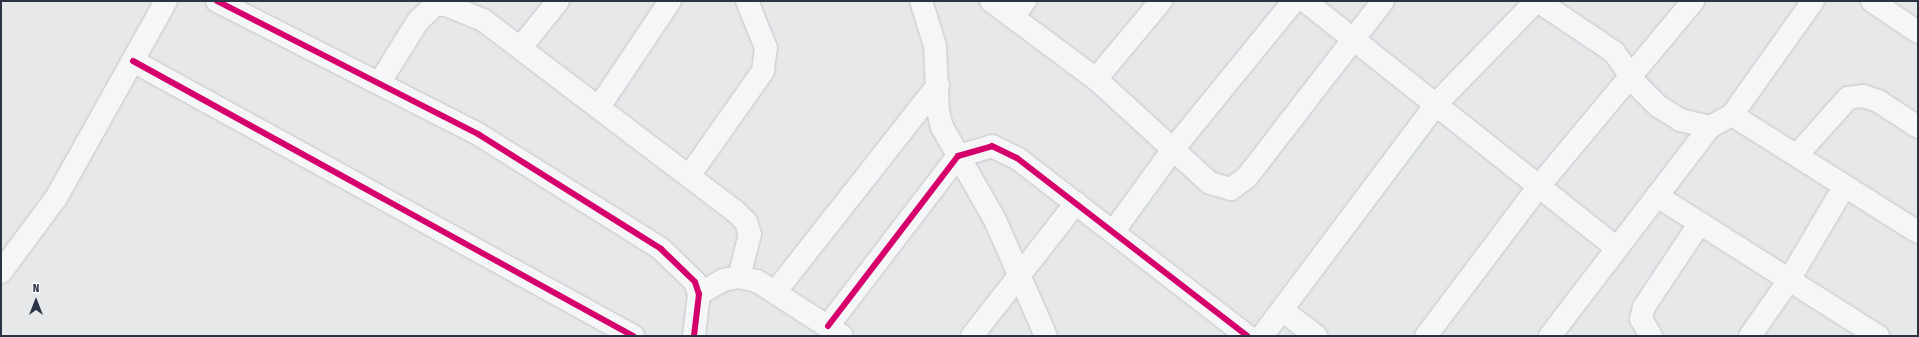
<!DOCTYPE html>
<style>
body{margin:0}
#map{position:relative;width:1919px;height:337px;overflow:hidden;background:#e6e8ea;font-family:"Fira Sans Condensed",sans-serif}
div>[style]{position:absolute}
.roads{filter:drop-shadow(0 0 1px #c4c6c8) drop-shadow(0 0 1px #c4c6c8)}
.minor>*{height:22px;margin:-11px;padding:0 11px;transform-origin:11px;border-radius:11px;background:#f5f6f7}
.cycleway>*{height:6px;margin:-3px;padding:0 3px;transform-origin:3px;border-radius:3px;background:#d6006c}
span{translate:-50% -50%;white-space:nowrap;text-align:center;line-height:1.15;-webkit-text-stroke:3px #f4f6f9;paint-order:stroke}
.frame{position:absolute;inset:0;border:2px solid #2b3445;pointer-events:none}
.north{position:absolute;left:16px;top:281px;width:40px;height:40px;-webkit-text-stroke:3px #f4f6f9;paint-order:stroke;rotate:0deg;font-size:11px;font-weight:700;line-height:16px;text-align:center;color:#2b3445}
.north::after{content:'';display:block;margin:auto;width:14px;height:18px;background:#2b3445;clip-path:polygon(50% 0,100% 100%,50% 72%,0 100%)}
</style>
<div id="map">
<div class="roads">
<div class="minor">
<i style="left:217px;top:1px;width:293px;rotate:27deg"></i>
<i style="left:478px;top:134px;width:216px;rotate:32.1deg"></i>
<i style="left:661px;top:249px;width:47px;rotate:44.1deg"></i>
<i style="left:695px;top:282px;width:13px;rotate:72deg"></i>
<i style="left:699px;top:294px;width:42px;rotate:96.8deg"></i>
<i style="left:921px;top:1px;width:47px;rotate:72.7deg"></i>
<i style="left:935px;top:46px;width:65px;rotate:87.4deg"></i>
<i style="left:938px;top:111px;width:16px;rotate:76deg"></i>
<i style="left:942px;top:127px;width:107px;rotate:60.3deg"></i>
<i style="left:995px;top:220px;width:127px;rotate:66.3deg"></i>
<i style="left:991px;top:1px;width:131px;rotate:36.6deg"></i>
<i style="left:1096px;top:79px;width:154px;rotate:42.4deg"></i>
<i style="left:1210px;top:183px;width:22px;rotate:16deg"></i>
<i style="left:1231px;top:189px;width:20px;rotate:-37deg"></i>
<i style="left:1247px;top:177px;width:222px;rotate:-52.3deg"></i>
<i style="left:1305px;top:1px;width:398px;rotate:38.4deg"></i>
<i style="left:1538px;top:1px;width:92px;rotate:33.9deg"></i>
<i style="left:1614px;top:52px;width:40px;rotate:55.1deg"></i>
<i style="left:1637px;top:85px;width:30px;rotate:45deg"></i>
<i style="left:1658px;top:106px;width:26px;rotate:32deg"></i>
<i style="left:1680px;top:120px;width:31px;rotate:13deg"></i>
<i style="left:1710px;top:127px;width:25px;rotate:-29deg"></i>
<i style="left:1732px;top:115px;width:140px;rotate:-54.6deg"></i>
<i style="left:1872px;top:1px;width:55px;rotate:34deg"></i>
<i style="left:1012px;top:17px;width:21px;rotate:-51deg"></i>
<i style="left:521px;top:47px;width:59px;rotate:-51.2deg"></i>
<i style="left:133px;top:61px;width:571px;rotate:28.81deg"></i>
<i style="left:1096px;top:79px;width:102px;rotate:-50.2deg"></i>
<i style="left:380px;top:82px;width:72px;rotate:-58.1deg"></i>
<i style="left:418px;top:21px;width:23px;rotate:-43deg"></i>
<i style="left:435px;top:5px;width:11px"></i>
<i style="left:446px;top:5px;width:40px;rotate:22deg"></i>
<i style="left:483px;top:20px;width:316px;rotate:37.2deg"></i>
<i style="left:735px;top:211px;width:16px;rotate:45deg"></i>
<i style="left:746px;top:222px;width:13px;rotate:72deg"></i>
<i style="left:750px;top:234px;width:44px;rotate:104.3deg"></i>
<i style="left:599px;top:107px;width:128px;rotate:-56.2deg"></i>
<i style="left:1732px;top:115px;width:220px;rotate:32.2deg"></i>
<i style="left:1797px;top:155px;width:76px;rotate:-48.2deg"></i>
<i style="left:1848px;top:98px;width:15px;rotate:-8deg"></i>
<i style="left:1863px;top:96px;width:16px;rotate:18deg"></i>
<i style="left:1878px;top:101px;width:48px;rotate:33deg"></i>
<i style="left:689px;top:176px;width:128px;rotate:-54.8deg"></i>
<i style="left:763px;top:71px;width:23px;rotate:-83deg"></i>
<i style="left:766px;top:48px;width:51px;rotate:-112deg"></i>
<i style="left:1657px;top:196px;width:262px;rotate:32.4deg"></i>
<i style="left:1113px;top:232px;width:104px;rotate:-54deg"></i>
<i style="left:1174px;top:148px;width:190px;rotate:-50.8deg"></i>
<i style="left:1px;top:272px;width:92px;rotate:-53.4deg"></i>
<i style="left:56px;top:198px;width:226px;rotate:-60.8deg"></i>
<i style="left:776px;top:291px;width:262px;rotate:-51.8deg"></i>
<i style="left:699px;top:294px;width:28px;rotate:-30deg"></i>
<i style="left:723px;top:280px;width:16px;rotate:-11deg"></i>
<i style="left:739px;top:277px;width:18px;rotate:13deg"></i>
<i style="left:757px;top:281px;width:101px;rotate:32.9deg"></i>
<i style="left:1282px;top:310px;width:43px;rotate:37.4deg"></i>
<i style="left:828px;top:326px;width:214px;rotate:-52.6deg"></i>
<i style="left:958px;top:156px;width:35px;rotate:-16deg"></i>
<i style="left:992px;top:146px;width:28px;rotate:26deg"></i>
<i style="left:1017px;top:158px;width:291px;rotate:37.7deg"></i>
<i style="left:972px;top:336px;width:169px;rotate:-52deg"></i>
<i style="left:1262px;top:336px;width:290px;rotate:-53.1deg"></i>
<i style="left:1436px;top:104px;width:144px;rotate:-45.8deg"></i>
<i style="left:1426px;top:336px;width:188px;rotate:-53deg"></i>
<i style="left:1539px;top:186px;width:241px;rotate:-50.2deg"></i>
<i style="left:1550px;top:336px;width:263px;rotate:-52.6deg"></i>
<i style="left:1651px;top:336px;width:20px;rotate:-120deg"></i>
<i style="left:1641px;top:319px;width:12px;rotate:-76deg"></i>
<i style="left:1644px;top:307px;width:101px;rotate:-56.3deg"></i>
<i style="left:1750px;top:336px;width:68px;rotate:-55.1deg"></i>
<i style="left:1789px;top:280px;width:108px;rotate:-59.4deg"></i>
</div>
</div>
<div class="cycleway">
<i style="left:217px;top:1px;width:293px;rotate:27deg"></i>
<i style="left:478px;top:134px;width:216px;rotate:32.1deg"></i>
<i style="left:661px;top:249px;width:47px;rotate:44.1deg"></i>
<i style="left:695px;top:282px;width:13px;rotate:72deg"></i>
<i style="left:699px;top:294px;width:42px;rotate:96.8deg"></i>
<i style="left:133px;top:61px;width:571px;rotate:28.81deg"></i>
<i style="left:828px;top:326px;width:214px;rotate:-52.6deg"></i>
<i style="left:958px;top:156px;width:35px;rotate:-16deg"></i>
<i style="left:992px;top:146px;width:28px;rotate:26deg"></i>
<i style="left:1017px;top:158px;width:291px;rotate:37.7deg"></i>
</div>
<div class="frame"></div>
<div class="north">N</div>
</div>
